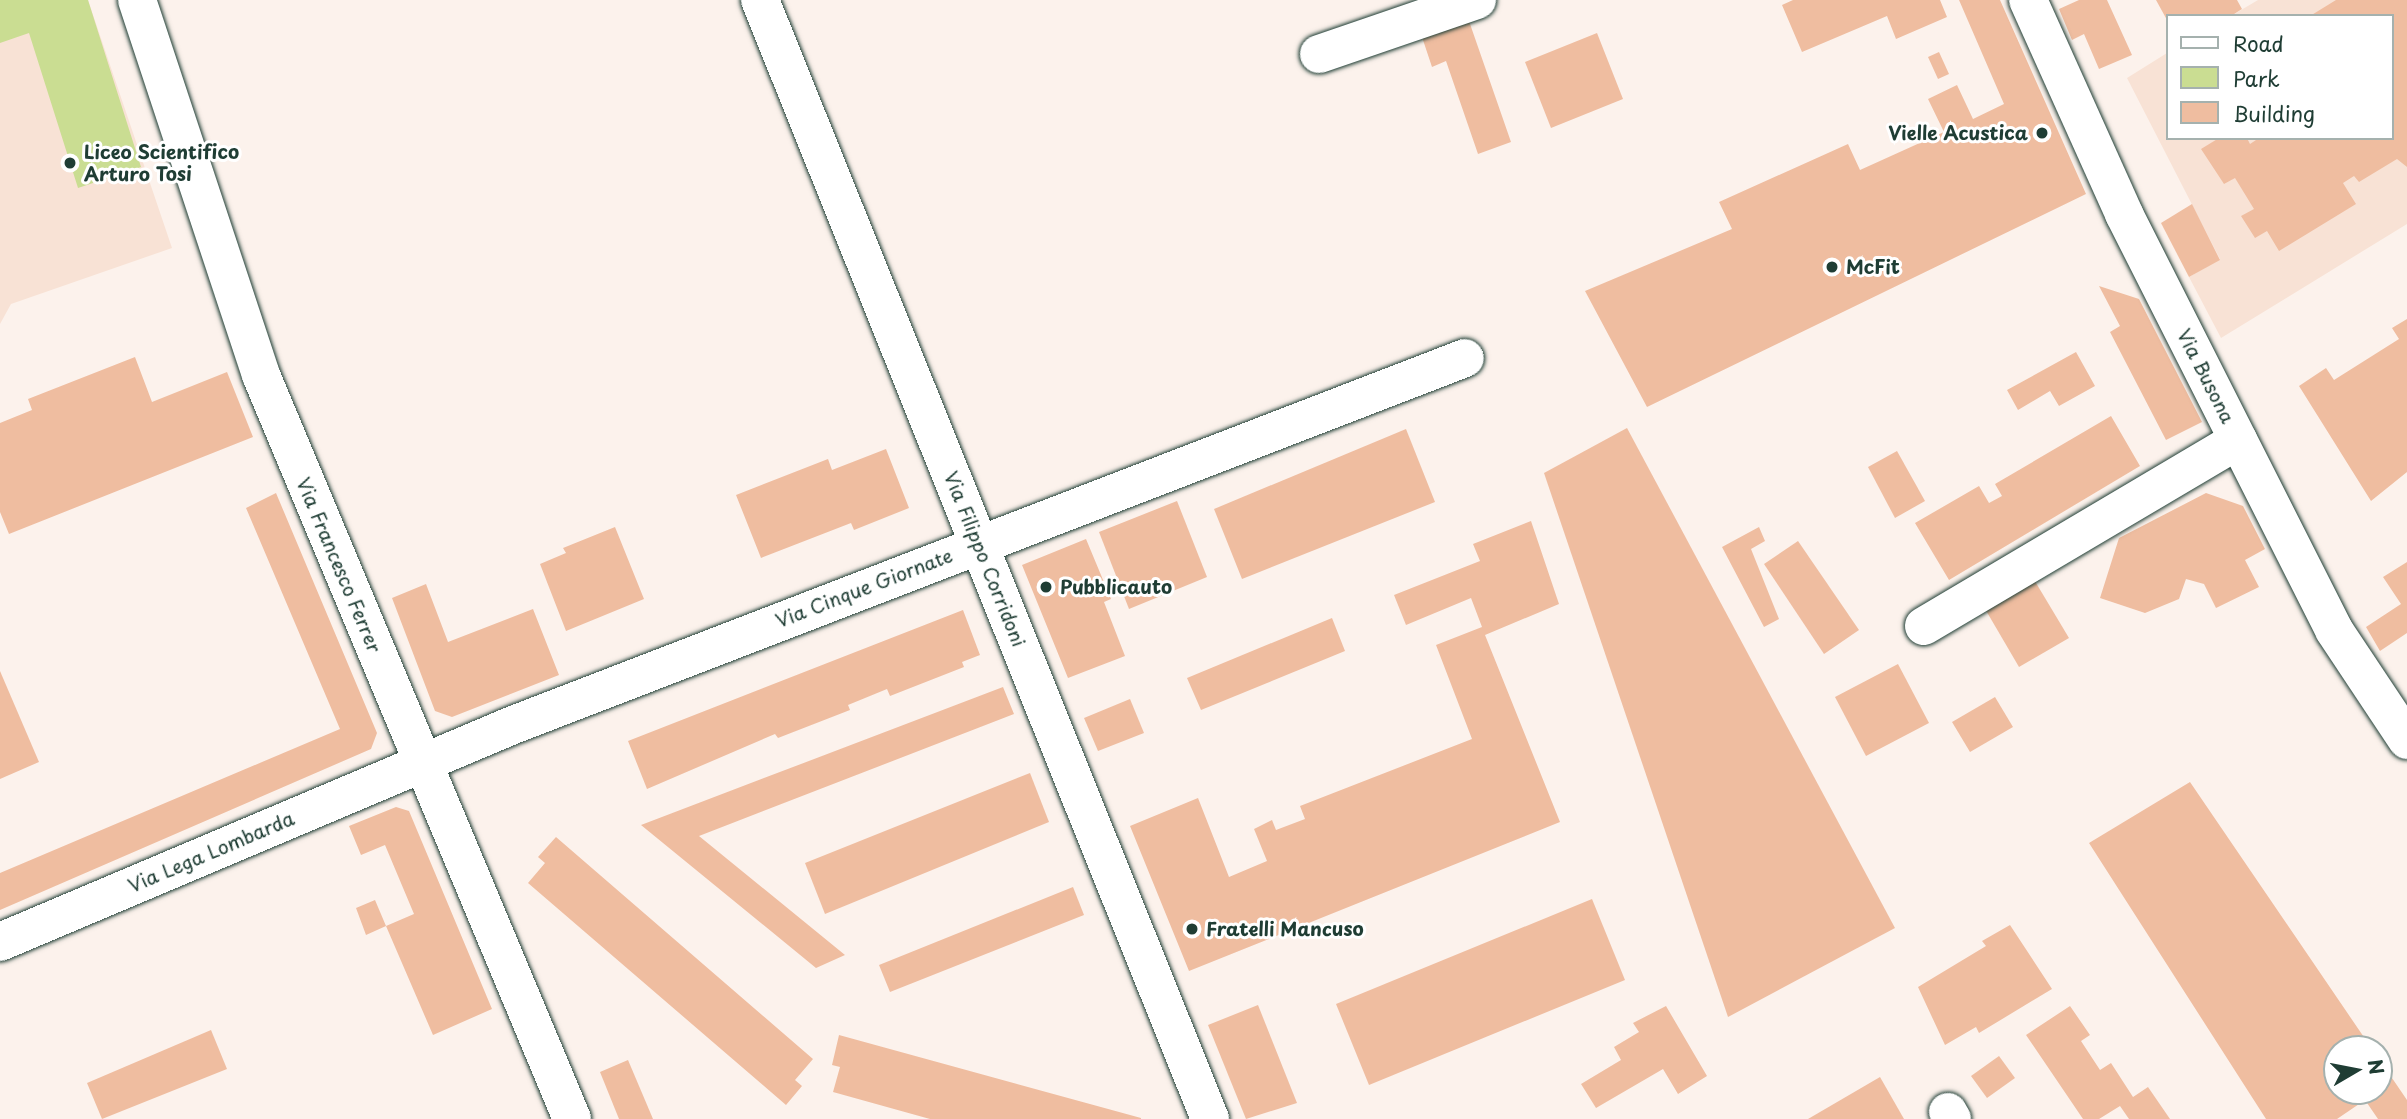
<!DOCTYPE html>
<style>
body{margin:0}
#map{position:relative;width:2407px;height:1119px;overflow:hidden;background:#fcf2ec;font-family:"Playpen Sans",sans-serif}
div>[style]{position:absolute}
.built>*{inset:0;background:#f8e2d5}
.green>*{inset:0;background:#cadd92}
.building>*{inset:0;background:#efbda0}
.roads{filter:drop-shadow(0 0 2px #1f3d34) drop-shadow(0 0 2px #1f3d34)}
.minor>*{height:38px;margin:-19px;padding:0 19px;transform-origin:19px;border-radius:19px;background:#fff}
.dots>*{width:19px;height:19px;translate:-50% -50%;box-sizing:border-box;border:4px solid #fff;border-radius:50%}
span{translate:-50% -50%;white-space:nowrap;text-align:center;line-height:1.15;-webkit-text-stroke:6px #fff;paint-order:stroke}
.poi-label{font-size:19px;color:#1f3d34;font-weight:700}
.right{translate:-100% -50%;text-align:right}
.left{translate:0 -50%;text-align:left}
.street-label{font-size:19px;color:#1f3d34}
.legend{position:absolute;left:2166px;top:14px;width:228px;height:126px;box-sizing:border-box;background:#fff;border:2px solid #a5b1ae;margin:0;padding:9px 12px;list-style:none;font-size:21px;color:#1f3d34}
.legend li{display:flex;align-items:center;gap:14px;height:35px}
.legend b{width:35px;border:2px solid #a5b1ae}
.north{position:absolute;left:2323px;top:1035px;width:70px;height:70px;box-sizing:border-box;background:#fff;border:2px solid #a5b1ae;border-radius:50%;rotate:80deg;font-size:19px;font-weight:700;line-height:28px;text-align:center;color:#1f3d34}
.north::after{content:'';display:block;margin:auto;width:24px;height:32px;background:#1f3d34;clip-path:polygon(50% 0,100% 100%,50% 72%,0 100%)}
</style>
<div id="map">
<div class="built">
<i style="clip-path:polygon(0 0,88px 0,172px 248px,11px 304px,0 324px)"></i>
<i style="clip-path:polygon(2258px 0,2407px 0,2407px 224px,2221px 338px,2189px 277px,2220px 259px,2127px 78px,2167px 53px,2167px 138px,2391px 138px,2391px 16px,2231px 16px)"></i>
</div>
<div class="green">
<i style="clip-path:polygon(0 0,88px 0,141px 167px,78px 188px,29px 33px,0 43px)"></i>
</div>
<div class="building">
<i style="clip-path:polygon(1793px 0,1940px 0,1947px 17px,1896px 39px,1887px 16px,1802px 52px,1782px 5px)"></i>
<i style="clip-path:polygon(1959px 0,2000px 0,2086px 194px,1647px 407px,1585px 291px,1732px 229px,1719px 202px,1848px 144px,1860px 170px,1944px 132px,1928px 99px,1957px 85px,1973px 119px,2004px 104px)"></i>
<i style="clip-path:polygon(2079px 0,2107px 0,2132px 55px,2099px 69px,2084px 34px,2072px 40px,2059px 9px)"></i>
<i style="clip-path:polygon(2156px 0,2237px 0,2242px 9px,2231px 16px,2167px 16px,2167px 20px)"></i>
<i style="clip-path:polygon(2336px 0,2407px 0,2407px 167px,2397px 159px,2359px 182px,2354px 176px,2343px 183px,2356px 204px,2279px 251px,2267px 231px,2255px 238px,2241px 216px,2254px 209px,2235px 178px,2224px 184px,2201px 149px,2219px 138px,2247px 138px,2250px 144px,2259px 138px,2391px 138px,2391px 16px,2310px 16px)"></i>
<i style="clip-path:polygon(1469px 21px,1511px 142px,1478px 154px,1446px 61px,1432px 67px,1422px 37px)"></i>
<i style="clip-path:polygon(1597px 33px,1623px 99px,1551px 128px,1525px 62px)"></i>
<i style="clip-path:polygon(1939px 52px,1949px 74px,1938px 79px,1928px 57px)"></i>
<i style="clip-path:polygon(2192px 204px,2220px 260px,2189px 277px,2161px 223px)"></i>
<i style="clip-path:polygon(2099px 286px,2139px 299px,2202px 422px,2166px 440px,2110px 332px,2120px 326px)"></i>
<i style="clip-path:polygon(2407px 319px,2407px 472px,2371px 501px,2299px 386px,2326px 368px,2334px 380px,2399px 339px,2392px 328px)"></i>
<i style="clip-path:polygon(2076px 352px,2095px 386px,2059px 406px,2050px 391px,2018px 410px,2007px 390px)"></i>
<i style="clip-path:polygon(135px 357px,152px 402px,227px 372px,253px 437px,9px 534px,0 512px,0 423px,32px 410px,28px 399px)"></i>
<i style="clip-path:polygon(2111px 416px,2140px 466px,1949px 580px,1915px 523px,1979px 486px,1989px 503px,2002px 496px,1995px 484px)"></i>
<i style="clip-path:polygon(1627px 428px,1895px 928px,1728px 1017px,1544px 473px)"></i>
<i style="clip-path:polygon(1406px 429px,1435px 502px,1242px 579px,1214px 509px)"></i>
<i style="clip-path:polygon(886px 449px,909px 508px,854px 530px,851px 523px,761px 558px,736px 495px,828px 459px,832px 470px)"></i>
<i style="clip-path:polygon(1897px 451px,1925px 501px,1895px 518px,1868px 467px)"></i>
<i style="clip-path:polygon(276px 493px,377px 733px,371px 749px,0 910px,0 873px,340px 729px,246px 508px)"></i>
<i style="clip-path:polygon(2206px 493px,2243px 506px,2265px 549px,2245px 560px,2259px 587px,2216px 608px,2204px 584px,2186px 579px,2179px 599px,2145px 613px,2100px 598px,2119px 538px)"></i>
<i style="clip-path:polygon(1177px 501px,1207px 577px,1129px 609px,1099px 532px)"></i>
<i style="clip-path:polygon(1531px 521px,1559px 604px,1485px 635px,1560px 822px,1189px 971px,1130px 826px,1198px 798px,1229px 877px,1267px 861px,1254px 829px,1272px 820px,1276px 830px,1305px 819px,1300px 806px,1472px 739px,1436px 645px,1482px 627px,1471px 598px,1406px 625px,1394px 595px,1480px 561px,1473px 544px)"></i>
<i style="clip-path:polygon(615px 527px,644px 599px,566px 631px,540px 564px,566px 553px,563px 548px)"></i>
<i style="clip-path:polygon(1759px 527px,1765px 541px,1751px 549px,1779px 619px,1764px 627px,1722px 547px)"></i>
<i style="clip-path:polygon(1086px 539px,1111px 599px,1104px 602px,1125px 656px,1068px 678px,1022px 565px)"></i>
<i style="clip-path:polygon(1798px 541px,1859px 630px,1824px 654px,1764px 564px)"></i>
<i style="clip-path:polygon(2407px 562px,2407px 633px,2380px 651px,2366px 627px,2401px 604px,2383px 577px)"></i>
<i style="clip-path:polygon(2030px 573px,2069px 638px,2019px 667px,1981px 602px)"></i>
<i style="clip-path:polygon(426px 584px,448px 642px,533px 609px,559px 675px,452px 717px,435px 711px,392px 598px)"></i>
<i style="clip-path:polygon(963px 610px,980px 655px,962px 662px,964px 667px,890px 696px,887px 689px,848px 705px,850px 710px,778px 738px,775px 734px,647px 789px,628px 741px)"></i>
<i style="clip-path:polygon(1332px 618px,1345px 651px,1201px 710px,1187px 678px)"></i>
<i style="clip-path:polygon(1898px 664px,1929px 723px,1866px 756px,1835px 697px)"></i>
<i style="clip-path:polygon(0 671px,39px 762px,0 779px)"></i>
<i style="clip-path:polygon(1003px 687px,1014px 714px,699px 836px,845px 955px,816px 968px,641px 825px)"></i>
<i style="clip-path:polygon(1995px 697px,2013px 727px,1970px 752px,1952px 722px)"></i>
<i style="clip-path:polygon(1130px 699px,1144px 733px,1098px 751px,1084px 718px)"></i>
<i style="clip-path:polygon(1030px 773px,1049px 822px,825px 914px,805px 863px)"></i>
<i style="clip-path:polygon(2190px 782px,2372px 1049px,2337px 1049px,2337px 1091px,2379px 1091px,2379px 1059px,2407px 1100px,2407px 1119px,2378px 1119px,2365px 1100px,2337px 1119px,2266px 1119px,2089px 843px)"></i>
<i style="clip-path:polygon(396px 807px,409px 811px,492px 1009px,433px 1035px,386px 926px,366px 935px,356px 908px,375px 900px,386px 926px,414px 914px,385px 845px,361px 855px,349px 826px)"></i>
<i style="clip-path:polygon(556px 837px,813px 1059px,795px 1080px,802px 1086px,786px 1105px,528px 883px,545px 863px,538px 857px)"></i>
<i style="clip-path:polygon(1073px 887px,1084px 915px,890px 992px,879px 965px)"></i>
<i style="clip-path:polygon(1592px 899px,1625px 980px,1369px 1085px,1336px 1004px)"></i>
<i style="clip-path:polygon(2010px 925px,2052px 989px,1979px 1033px,1976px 1027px,1945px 1045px,1918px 987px,1986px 946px,1982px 941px)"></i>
<i style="clip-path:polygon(1258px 1005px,1297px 1103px,1246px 1119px,1208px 1025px)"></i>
<i style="clip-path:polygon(1666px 1006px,1707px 1076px,1678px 1094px,1663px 1069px,1596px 1108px,1581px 1084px,1621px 1060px,1614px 1047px,1639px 1032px,1633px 1023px)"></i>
<i style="clip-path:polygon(2070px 1006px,2090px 1035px,2081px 1041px,2100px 1070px,2111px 1063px,2133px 1097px,2148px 1087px,2170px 1119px,2129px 1119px,2120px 1106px,2099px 1119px,2083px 1119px,2026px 1035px)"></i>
<i style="clip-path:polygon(211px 1030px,227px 1069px,102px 1119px,87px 1083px)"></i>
<i style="clip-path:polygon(839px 1035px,1141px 1118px,1141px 1119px,930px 1119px,833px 1092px,840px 1067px,832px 1065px)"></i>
<i style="clip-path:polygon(1999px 1056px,2015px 1078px,1987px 1098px,1971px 1076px)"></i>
<i style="clip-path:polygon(628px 1060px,653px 1119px,619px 1119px,600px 1072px)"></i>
<i style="clip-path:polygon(1880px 1077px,1904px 1119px,1808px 1119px)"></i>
</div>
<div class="roads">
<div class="minor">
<i style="left:137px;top:0;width:395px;rotate:71.7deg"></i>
<i style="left:261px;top:375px;width:806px;rotate:67.31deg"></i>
<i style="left:760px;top:0;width:1206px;rotate:68.09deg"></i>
<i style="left:2028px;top:0;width:235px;rotate:65.8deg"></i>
<i style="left:2124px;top:214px;width:466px;rotate:63.2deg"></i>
<i style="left:2334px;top:630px;width:132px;rotate:56.4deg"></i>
<i style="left:1319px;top:54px;width:167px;rotate:-18.9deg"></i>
<i style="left:1924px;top:626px;width:365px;rotate:-30.6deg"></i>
<i style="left:0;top:942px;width:557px;rotate:-22.93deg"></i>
<i style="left:513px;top:725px;width:1020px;rotate:-21.08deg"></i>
<i style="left:1948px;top:1112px;width:8px;rotate:60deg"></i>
</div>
</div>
<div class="dots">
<i style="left:2042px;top:133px;background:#1f3d34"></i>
<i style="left:70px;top:163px;background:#1f3d34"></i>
<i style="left:1832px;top:267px;background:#1f3d34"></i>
<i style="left:1046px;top:587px;background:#1f3d34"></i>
<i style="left:1192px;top:929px;background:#1f3d34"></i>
</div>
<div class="poi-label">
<span class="right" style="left:2028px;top:133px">Vielle Acustica</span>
<span class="left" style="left:84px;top:163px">Liceo Scientifico<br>Arturo Tosi</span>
<span class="left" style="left:1846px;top:267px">McFit</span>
<span class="left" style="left:1060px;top:587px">Pubblicauto</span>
<span class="left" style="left:1206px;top:929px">Fratelli Mancuso</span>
</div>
<div class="street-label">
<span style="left:2206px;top:376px;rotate:63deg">Via Busona</span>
<span style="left:985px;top:559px;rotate:68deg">Via Filippo Corridoni</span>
<span style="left:339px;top:565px;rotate:67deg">Via Francesco Ferrer</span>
<span style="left:864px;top:588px;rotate:-21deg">Via Cinque Giornate</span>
<span style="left:211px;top:852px;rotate:-23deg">Via Lega Lombarda</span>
</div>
<ul class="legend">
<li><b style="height:9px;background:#fff"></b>Road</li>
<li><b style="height:19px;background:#cadd92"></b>Park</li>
<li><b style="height:19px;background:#efbda0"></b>Building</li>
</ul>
<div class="north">N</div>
</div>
